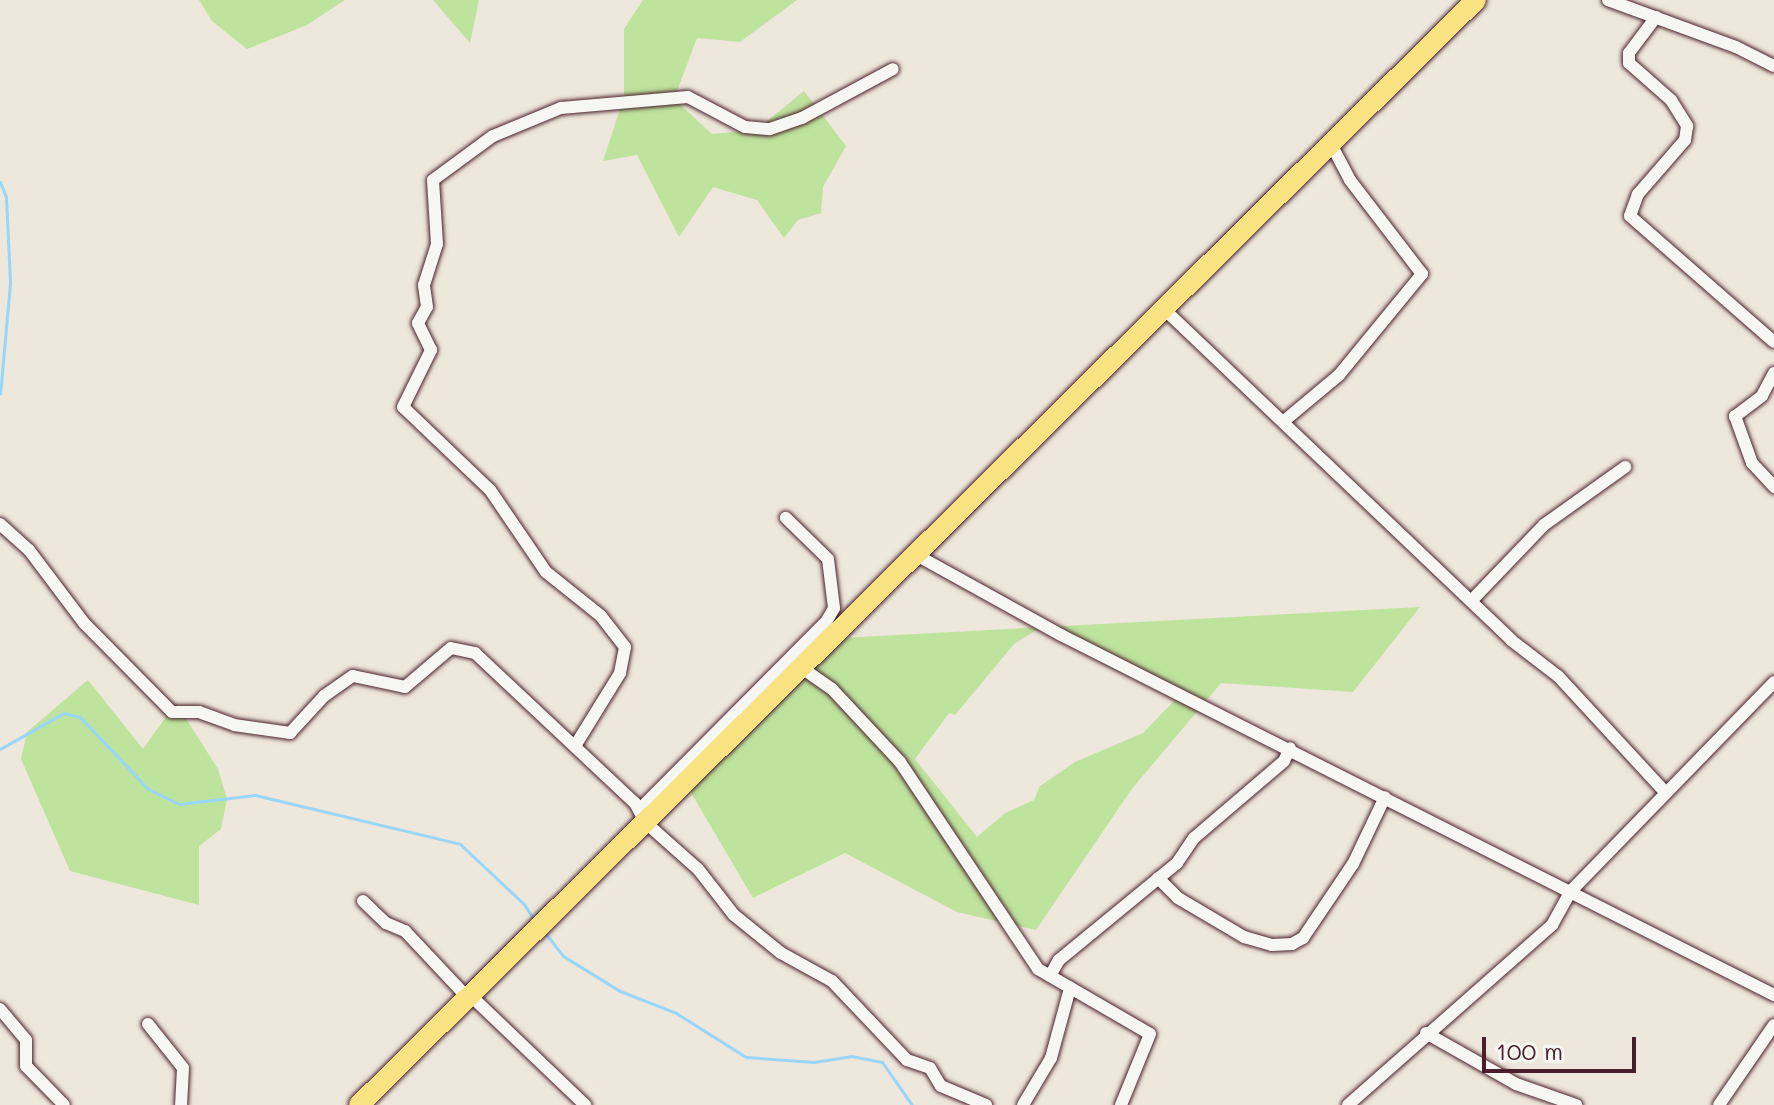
<!DOCTYPE html>
<style>
body{margin:0}
#map{position:relative;width:1774px;height:1105px;overflow:hidden;background:#eee7db;font-family:Mali,sans-serif}
div>[style]{position:absolute}
.green>*{inset:0;background:#bee39d}
.stream>*{height:3px;margin:-1.5px;padding:0 1.5px;transform-origin:1.5px;border-radius:1.5px;background:#98d6fa}
.roads{filter:drop-shadow(0 0 2px #4a1f2b) drop-shadow(0 0 2px #4a1f2b)}
.street>*{height:12px;margin:-6px;padding:0 6px;transform-origin:6px;border-radius:6px;background:#f6f6f2}
.primary>*{height:20px;margin:-10px;padding:0 10px;transform-origin:10px;border-radius:10px;background:#f8e281}
span{translate:-50% -50%;white-space:nowrap;text-align:center;line-height:1.15;-webkit-text-stroke:6px #f6f6f2;paint-order:stroke}
.scale{position:absolute;left:1482px;top:1037px;width:154px;height:36px;box-sizing:border-box;border:4px solid #4a1f2b;border-top:0;padding-left:10px;font-size:24px;line-height:28px;white-space:nowrap;color:#4a1f2b;-webkit-text-stroke:6px #f6f6f2;paint-order:stroke}
</style>
<div id="map">
<div class="green">
<i style="clip-path:polygon(199px 0,345px 0,307px 25px,247px 49px,212px 21px)"></i>
<i style="clip-path:polygon(433px 0,479px 0,470px 43px)"></i>
<i style="clip-path:polygon(643px 0,797px 0,740px 42px,697px 38px,674px 99px,712px 134px,756px 130px,804px 91px,846px 146px,823px 187px,821px 213px,798px 220px,784px 238px,757px 200px,713px 187px,679px 237px,637px 155px,603px 161px,624px 97px,624px 29px)"></i>
<i style="clip-path:polygon(evenodd,1420px 607px,1353px 692px,1221px 683px,1131px 790px,1036px 930px,957px 912px,845px 853px,753px 898px,683px 779px,822px 639px,1420px 607px,1055px 630px,1107px 666px,1176px 699px,1143px 733px,1075px 762px,1040px 786px,1034px 800px,1005px 813px,977px 837px,915px 759px,949px 713px,955px 715px,1014px 644px,1035px 631px,1055px 630px)"></i>
<i style="clip-path:polygon(88px 680px,143px 749px,176px 703px,218px 769px,227px 799px,221px 829px,199px 846px,199px 905px,70px 871px,21px 759px,27px 732px)"></i>
</div>
<div class="stream">
<i style="left:0;top:182px;width:16px;rotate:68deg"></i>
<i style="left:6px;top:197px;width:86px;rotate:87.3deg"></i>
<i style="left:10px;top:283px;width:111px;rotate:95.1deg"></i>
<i style="left:0;top:749px;width:73px;rotate:-29.4deg"></i>
<i style="left:64px;top:713px;width:16px;rotate:14deg"></i>
<i style="left:80px;top:717px;width:99px;rotate:46.6deg"></i>
<i style="left:148px;top:789px;width:34px;rotate:26deg"></i>
<i style="left:179px;top:804px;width:77px;rotate:-6.8deg"></i>
<i style="left:255px;top:795px;width:211px;rotate:13.4deg"></i>
<i style="left:460px;top:844px;width:88px;rotate:43.2deg"></i>
<i style="left:524px;top:904px;width:19px;rotate:58deg"></i>
<i style="left:546px;top:934px;width:28px;rotate:52deg"></i>
<i style="left:563px;top:956px;width:67px;rotate:31.6deg"></i>
<i style="left:620px;top:991px;width:60px;rotate:21.4deg"></i>
<i style="left:676px;top:1013px;width:83px;rotate:32.2deg"></i>
<i style="left:746px;top:1057px;width:68px;rotate:4.2deg"></i>
<i style="left:814px;top:1062px;width:37px;rotate:-9deg"></i>
<i style="left:851px;top:1056px;width:32px;rotate:11deg"></i>
<i style="left:882px;top:1062px;width:52px;rotate:55.1deg"></i>
</div>
<div class="roads">
<div class="street">
<i style="left:1608px;top:0;width:136px;rotate:20.2deg"></i>
<i style="left:1736px;top:47px;width:42px;rotate:26.6deg"></i>
<i style="left:1656px;top:17px;width:45px;rotate:126.9deg"></i>
<i style="left:1629px;top:53px;width:10px;rotate:90deg"></i>
<i style="left:1629px;top:63px;width:56px;rotate:41.4deg"></i>
<i style="left:1671px;top:100px;width:31px;rotate:58deg"></i>
<i style="left:1687px;top:126px;width:14px;rotate:98deg"></i>
<i style="left:1685px;top:140px;width:72px;rotate:131deg"></i>
<i style="left:1638px;top:194px;width:23px;rotate:110deg"></i>
<i style="left:1630px;top:216px;width:191px;rotate:41.2deg"></i>
<i style="left:1165px;top:310px;width:478px;rotate:43.6deg"></i>
<i style="left:1511px;top:640px;width:59px;rotate:37.5deg"></i>
<i style="left:1558px;top:676px;width:158px;rotate:47.3deg"></i>
<i style="left:1774px;top:373px;width:26px;rotate:118deg"></i>
<i style="left:1762px;top:396px;width:34px;rotate:143deg"></i>
<i style="left:1735px;top:416px;width:50px;rotate:70.1deg"></i>
<i style="left:1752px;top:463px;width:33px;rotate:47deg"></i>
<i style="left:1284px;top:421px;width:72px;rotate:-39.9deg"></i>
<i style="left:1339px;top:375px;width:131px;rotate:-50.6deg"></i>
<i style="left:1422px;top:274px;width:118px;rotate:-127.5deg"></i>
<i style="left:1350px;top:180px;width:41px;rotate:-117.8deg"></i>
<i style="left:0;top:524px;width:39px;rotate:42deg"></i>
<i style="left:29px;top:550px;width:91px;rotate:53deg"></i>
<i style="left:84px;top:623px;width:125px;rotate:45.3deg"></i>
<i style="left:172px;top:712px;width:27px"></i>
<i style="left:199px;top:712px;width:37px;rotate:20deg"></i>
<i style="left:234px;top:725px;width:57px;rotate:8.1deg"></i>
<i style="left:290px;top:733px;width:50px;rotate:-47.4deg"></i>
<i style="left:324px;top:696px;width:35px;rotate:-35deg"></i>
<i style="left:353px;top:676px;width:53px;rotate:11.9deg"></i>
<i style="left:405px;top:687px;width:60px;rotate:-40.3deg"></i>
<i style="left:451px;top:648px;width:25px;rotate:12deg"></i>
<i style="left:475px;top:653px;width:219px;rotate:43.2deg"></i>
<i style="left:635px;top:803px;width:21px;rotate:62deg"></i>
<i style="left:645px;top:822px;width:71px;rotate:41.6deg"></i>
<i style="left:698px;top:869px;width:58px;rotate:52deg"></i>
<i style="left:734px;top:915px;width:60px;rotate:39deg"></i>
<i style="left:781px;top:953px;width:58px;rotate:28.8deg"></i>
<i style="left:832px;top:981px;width:109px;rotate:46.5deg"></i>
<i style="left:907px;top:1060px;width:24px;rotate:19deg"></i>
<i style="left:930px;top:1068px;width:21px;rotate:59deg"></i>
<i style="left:941px;top:1086px;width:49px;rotate:22.9deg"></i>
<i style="left:918px;top:556px;width:163px;rotate:28.9deg"></i>
<i style="left:1061px;top:635px;width:799px;rotate:26.79deg"></i>
<i style="left:1473px;top:599px;width:103px;rotate:-46.2deg"></i>
<i style="left:1544px;top:525px;width:100px;rotate:-35.6deg"></i>
<i style="left:802px;top:668px;width:37px;rotate:35deg"></i>
<i style="left:832px;top:689px;width:100px;rotate:47deg"></i>
<i style="left:900px;top:762px;width:249px;rotate:56.3deg"></i>
<i style="left:1038px;top:969px;width:129px;rotate:30.1deg"></i>
<i style="left:1150px;top:1034px;width:77px;rotate:112.2deg"></i>
<i style="left:575px;top:746px;width:86px;rotate:-58.3deg"></i>
<i style="left:620px;top:673px;width:26px;rotate:-79deg"></i>
<i style="left:625px;top:647px;width:39px;rotate:-128deg"></i>
<i style="left:601px;top:616px;width:70px;rotate:-141.3deg"></i>
<i style="left:546px;top:572px;width:99px;rotate:-124.3deg"></i>
<i style="left:490px;top:490px;width:120px;rotate:-136.3deg"></i>
<i style="left:403px;top:407px;width:64px;rotate:-63.8deg"></i>
<i style="left:431px;top:350px;width:30px;rotate:-116deg"></i>
<i style="left:418px;top:323px;width:18px;rotate:-61deg"></i>
<i style="left:427px;top:307px;width:22px;rotate:-98deg"></i>
<i style="left:424px;top:285px;width:43px;rotate:-72.4deg"></i>
<i style="left:437px;top:244px;width:64px;rotate:-93.6deg"></i>
<i style="left:433px;top:180px;width:74px;rotate:-36.3deg"></i>
<i style="left:493px;top:136px;width:74px;rotate:-22.4deg"></i>
<i style="left:561px;top:108px;width:127px;rotate:-5deg"></i>
<i style="left:688px;top:97px;width:64px;rotate:27.8deg"></i>
<i style="left:745px;top:127px;width:25px;rotate:5deg"></i>
<i style="left:770px;top:129px;width:34px;rotate:-19deg"></i>
<i style="left:802px;top:118px;width:103px;rotate:-28.3deg"></i>
<i style="left:639px;top:810px;width:265px;rotate:-45.2deg"></i>
<i style="left:826px;top:622px;width:16px;rotate:-60deg"></i>
<i style="left:834px;top:608px;width:49px;rotate:-97deg"></i>
<i style="left:828px;top:559px;width:59px;rotate:-135.7deg"></i>
<i style="left:1158px;top:878px;width:28px;rotate:45deg"></i>
<i style="left:1178px;top:898px;width:77px;rotate:30.6deg"></i>
<i style="left:1244px;top:937px;width:29px;rotate:16deg"></i>
<i style="left:1272px;top:945px;width:20px;rotate:-3deg"></i>
<i style="left:1292px;top:944px;width:13px;rotate:-29deg"></i>
<i style="left:1303px;top:938px;width:89px;rotate:-56deg"></i>
<i style="left:1353px;top:864px;width:74px;rotate:-64.5deg"></i>
<i style="left:363px;top:901px;width:32px;rotate:44deg"></i>
<i style="left:386px;top:923px;width:21px;rotate:23deg"></i>
<i style="left:405px;top:931px;width:91px;rotate:46.8deg"></i>
<i style="left:1050px;top:976px;width:18px;rotate:-61deg"></i>
<i style="left:1059px;top:960px;width:153px;rotate:-39.4deg"></i>
<i style="left:1177px;top:863px;width:30px;rotate:-56deg"></i>
<i style="left:1194px;top:838px;width:118px;rotate:-40.5deg"></i>
<i style="left:1284px;top:761px;width:14px;rotate:-65deg"></i>
<i style="left:469px;top:994px;width:161px;rotate:43.7deg"></i>
<i style="left:0;top:1009px;width:40px;rotate:50deg"></i>
<i style="left:26px;top:1040px;width:26px;rotate:90deg"></i>
<i style="left:26px;top:1066px;width:54px;rotate:45.7deg"></i>
<i style="left:148px;top:1024px;width:56px;rotate:51.5deg"></i>
<i style="left:183px;top:1068px;width:37px;rotate:93deg"></i>
<i style="left:1426px;top:1033px;width:103px;rotate:29.5deg"></i>
<i style="left:1516px;top:1084px;width:64px;rotate:19.3deg"></i>
<i style="left:1023px;top:1105px;width:55px;rotate:-59.2deg"></i>
<i style="left:1051px;top:1058px;width:73px;rotate:-74.8deg"></i>
<i style="left:1348px;top:1105px;width:272px;rotate:-41.4deg"></i>
<i style="left:1552px;top:925px;width:38px;rotate:-61deg"></i>
<i style="left:1570px;top:892px;width:293px;rotate:-45.8deg"></i>
<i style="left:1719px;top:1105px;width:97px;rotate:-55.5deg"></i>
</div>
<div class="primary">
<i style="left:359px;top:1105px;width:1571px;rotate:-44.69deg"></i>
</div>
</div>
<div class="scale">100 m</div>
</div>
